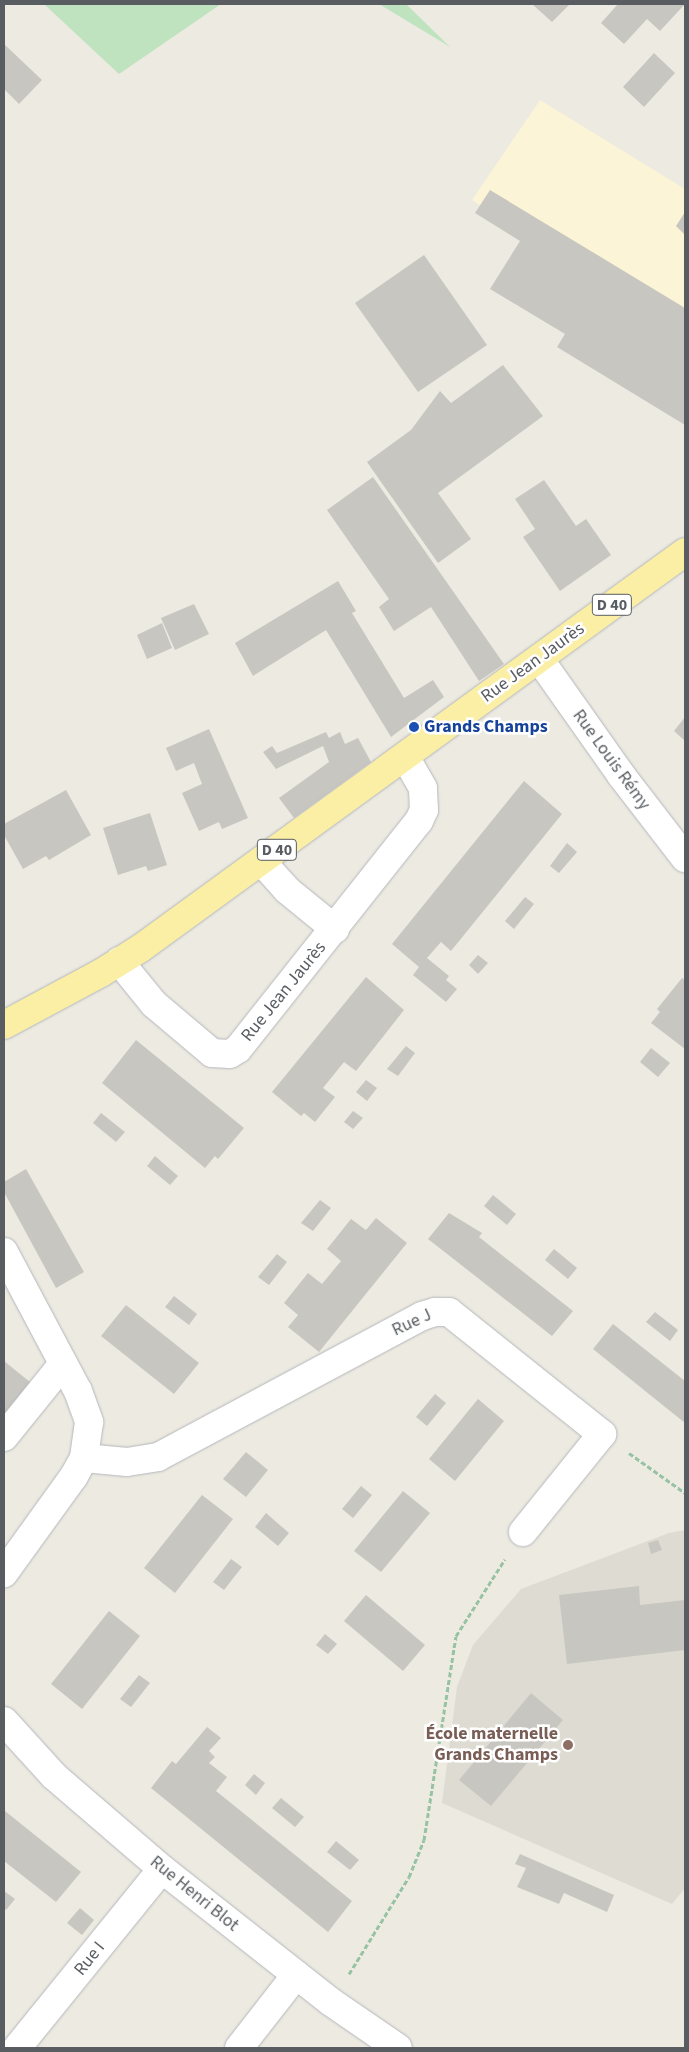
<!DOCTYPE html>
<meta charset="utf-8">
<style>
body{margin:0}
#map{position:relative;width:689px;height:2052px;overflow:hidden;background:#eceae1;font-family:"Source Sans 3",sans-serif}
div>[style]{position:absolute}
.commercial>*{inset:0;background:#fcf4d6}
.education>*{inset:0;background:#dedbd2}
.green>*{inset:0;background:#bee3be}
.building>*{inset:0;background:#c8c6c0}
.path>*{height:3px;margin-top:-1.5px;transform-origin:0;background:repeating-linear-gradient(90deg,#97c3a4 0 5px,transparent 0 7.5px)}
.roads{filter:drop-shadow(0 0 1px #b4b7bb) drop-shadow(0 0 1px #b4b7bb)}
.minor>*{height:28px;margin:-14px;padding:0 14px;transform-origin:14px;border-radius:14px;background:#fff}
.major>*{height:28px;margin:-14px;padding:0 14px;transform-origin:14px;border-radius:14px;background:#fbefa6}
.dots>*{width:14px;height:14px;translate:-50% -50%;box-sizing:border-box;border:2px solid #fff;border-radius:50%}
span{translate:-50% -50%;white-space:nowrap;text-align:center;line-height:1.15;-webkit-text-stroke:5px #fff;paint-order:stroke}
.shield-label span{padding:1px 4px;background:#fff;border:1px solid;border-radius:4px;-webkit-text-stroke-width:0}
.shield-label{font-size:16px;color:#595d61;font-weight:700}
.street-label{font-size:18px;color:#595d61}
.transit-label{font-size:18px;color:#164399;font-weight:700}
.left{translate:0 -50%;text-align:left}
.education-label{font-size:18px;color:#785e54;font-weight:700}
.right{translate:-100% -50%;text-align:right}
.frame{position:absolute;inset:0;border:5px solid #595d61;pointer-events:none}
</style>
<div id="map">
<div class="commercial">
<i style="clip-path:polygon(540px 100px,685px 189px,685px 337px,472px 200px)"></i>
</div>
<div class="education">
<i style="clip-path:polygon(685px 1530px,685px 1888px,672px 1904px,442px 1803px,457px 1687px,473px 1645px,521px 1589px,669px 1533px)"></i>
</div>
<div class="green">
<i style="clip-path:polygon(44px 4px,221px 4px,119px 74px)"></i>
<i style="clip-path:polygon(379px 4px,406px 4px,450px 47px,437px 39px)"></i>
</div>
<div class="building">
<i style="clip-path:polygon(532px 4px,570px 4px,552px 22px)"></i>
<i style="clip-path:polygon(618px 4px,685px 4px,660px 31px,647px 19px,624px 44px,601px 23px)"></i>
<i style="clip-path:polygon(4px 44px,42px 80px,19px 104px,4px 89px)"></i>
<i style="clip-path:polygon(654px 53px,675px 73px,644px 107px,623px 87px)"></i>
<i style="clip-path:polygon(490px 190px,685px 308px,685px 425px,557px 347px,565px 334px,490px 289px,520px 241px,475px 213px)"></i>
<i style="clip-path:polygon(685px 212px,685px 235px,676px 226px)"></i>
<i style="clip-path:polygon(424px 255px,487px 345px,418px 392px,355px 303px)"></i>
<i style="clip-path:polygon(503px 365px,543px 416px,438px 493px,471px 539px,438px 563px,367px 462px,411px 430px,440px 391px,451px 403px)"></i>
<i style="clip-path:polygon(373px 477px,504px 664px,479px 681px,431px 607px,394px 631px,379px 607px,389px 599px,327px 510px)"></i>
<i style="clip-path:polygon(544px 480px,576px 526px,586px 519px,611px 555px,560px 591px,523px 537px,535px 529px,515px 499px)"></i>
<i style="clip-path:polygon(338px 581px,356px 611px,352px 613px,404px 698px,433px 680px,444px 697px,391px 737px,326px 630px,253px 676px,235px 643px)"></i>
<i style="clip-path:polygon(194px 604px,209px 634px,175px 650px,161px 618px)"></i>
<i style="clip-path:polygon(162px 623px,172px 648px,147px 659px,137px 635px)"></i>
<i style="clip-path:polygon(685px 717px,685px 741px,674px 731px)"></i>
<i style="clip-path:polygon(209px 729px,248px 818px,222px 829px,219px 822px,199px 831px,182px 793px,202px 784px,194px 763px,176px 771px,166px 748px)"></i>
<i style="clip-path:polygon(326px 732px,329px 738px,340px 732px,345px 744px,358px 738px,371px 762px,294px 818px,279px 798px,329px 762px,323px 746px,276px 769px,263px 752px,272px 746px,277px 753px)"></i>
<i style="clip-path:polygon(524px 781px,562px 814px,451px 951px,441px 942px,427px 958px,449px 976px,446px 980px,457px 989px,446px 1002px,413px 975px,419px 967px,392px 944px)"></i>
<i style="clip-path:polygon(66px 790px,91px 835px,49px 860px,46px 856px,23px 869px,4px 835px,4px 824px)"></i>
<i style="clip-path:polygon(150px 813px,167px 865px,148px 871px,146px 866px,118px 875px,103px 828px)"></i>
<i style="clip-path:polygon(567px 843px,577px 852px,559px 873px,550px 866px)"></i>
<i style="clip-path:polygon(525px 897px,534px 904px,514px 929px,505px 921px)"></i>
<i style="clip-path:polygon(478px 955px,488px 963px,478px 974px,469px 965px)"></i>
<i style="clip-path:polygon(366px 977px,404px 1010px,356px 1071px,344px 1062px,323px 1088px,335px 1097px,315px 1122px,304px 1113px,301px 1116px,272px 1092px)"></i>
<i style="clip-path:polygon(682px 978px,685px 980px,685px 1049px,651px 1023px,660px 1012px,657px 1009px)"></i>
<i style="clip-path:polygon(136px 1040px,244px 1128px,218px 1159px,215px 1156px,205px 1168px,102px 1083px)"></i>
<i style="clip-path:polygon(406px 1046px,415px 1053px,398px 1076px,387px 1069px)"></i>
<i style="clip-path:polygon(651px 1048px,670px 1063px,658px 1077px,640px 1062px)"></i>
<i style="clip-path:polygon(366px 1080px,377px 1088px,367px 1101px,356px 1092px)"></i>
<i style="clip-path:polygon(353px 1111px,363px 1118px,353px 1129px,344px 1122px)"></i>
<i style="clip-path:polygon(101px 1113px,125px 1132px,116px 1142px,93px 1123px)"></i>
<i style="clip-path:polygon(155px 1156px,178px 1176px,170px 1185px,147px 1166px)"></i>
<i style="clip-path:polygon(26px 1169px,84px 1272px,56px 1288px,4px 1192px,4px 1182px)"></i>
<i style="clip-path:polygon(493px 1195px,516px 1214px,507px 1225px,484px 1206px)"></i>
<i style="clip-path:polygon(320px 1200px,331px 1208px,313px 1231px,301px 1223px)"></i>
<i style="clip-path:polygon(449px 1213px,482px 1233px,479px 1237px,573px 1311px,552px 1336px,428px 1239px)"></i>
<i style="clip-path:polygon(376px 1218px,407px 1243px,319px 1352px,288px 1327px,298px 1315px,284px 1303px,308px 1273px,322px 1284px,341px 1261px,327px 1249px,351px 1219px,366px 1230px)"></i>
<i style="clip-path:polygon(554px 1249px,577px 1268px,568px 1279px,545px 1260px)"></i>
<i style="clip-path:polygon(277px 1254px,287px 1262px,269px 1285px,258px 1277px)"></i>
<i style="clip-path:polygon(174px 1296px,197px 1314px,189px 1325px,165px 1307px)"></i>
<i style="clip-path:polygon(126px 1305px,199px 1363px,174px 1394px,101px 1336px)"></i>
<i style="clip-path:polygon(655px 1312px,678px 1330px,670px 1341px,646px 1322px)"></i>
<i style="clip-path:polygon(613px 1324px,685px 1381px,685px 1423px,593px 1349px)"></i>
<i style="clip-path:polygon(4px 1361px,30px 1382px,4px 1414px)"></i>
<i style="clip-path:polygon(435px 1394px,446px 1403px,427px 1426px,416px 1417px)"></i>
<i style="clip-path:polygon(478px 1399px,504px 1421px,455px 1481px,429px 1459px)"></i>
<i style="clip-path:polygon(246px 1452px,268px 1470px,246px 1497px,223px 1479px)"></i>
<i style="clip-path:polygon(361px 1486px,372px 1495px,353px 1518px,342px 1509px)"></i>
<i style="clip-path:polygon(403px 1491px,430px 1513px,381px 1572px,354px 1551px)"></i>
<i style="clip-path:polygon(202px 1495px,233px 1519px,175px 1593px,144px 1568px)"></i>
<i style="clip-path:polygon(266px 1513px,289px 1533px,278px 1546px,255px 1527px)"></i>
<i style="clip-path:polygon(658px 1540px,662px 1550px,651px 1554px,648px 1543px)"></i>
<i style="clip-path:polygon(231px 1559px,242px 1567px,224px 1590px,213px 1582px)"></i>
<i style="clip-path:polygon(639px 1586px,640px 1605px,685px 1600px,685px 1650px,567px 1664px,559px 1595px)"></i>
<i style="clip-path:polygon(366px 1595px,425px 1645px,403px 1671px,344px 1621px)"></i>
<i style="clip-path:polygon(109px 1611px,140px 1636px,82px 1709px,51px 1684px)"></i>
<i style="clip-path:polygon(325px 1634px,337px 1644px,328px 1654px,316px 1645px)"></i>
<i style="clip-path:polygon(139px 1675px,150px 1683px,131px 1707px,120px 1699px)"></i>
<i style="clip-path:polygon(531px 1693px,563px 1720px,491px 1806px,459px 1780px)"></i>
<i style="clip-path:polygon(207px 1727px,221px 1738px,209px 1751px,215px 1757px,209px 1763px,227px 1777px,216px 1791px,352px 1901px,328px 1932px,151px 1788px,172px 1761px,176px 1764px)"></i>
<i style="clip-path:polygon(254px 1774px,265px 1783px,256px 1795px,245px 1785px)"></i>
<i style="clip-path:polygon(281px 1798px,304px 1817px,295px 1827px,272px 1808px)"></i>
<i style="clip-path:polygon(5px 1811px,81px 1872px,56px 1902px,4px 1861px)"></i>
<i style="clip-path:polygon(336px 1841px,359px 1860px,350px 1870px,327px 1852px)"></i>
<i style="clip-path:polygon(520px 1854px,614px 1895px,607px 1912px,564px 1893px,559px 1904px,517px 1887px,526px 1868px,515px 1864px)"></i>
<i style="clip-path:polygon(4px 1891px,15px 1899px,6px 1910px,4px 1908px)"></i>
<i style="clip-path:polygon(80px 1908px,94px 1920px,82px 1935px,67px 1923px)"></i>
</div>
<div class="path">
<i style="left:629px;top:1453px;width:69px;rotate:35.5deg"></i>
<i style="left:349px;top:1974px;width:114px;rotate:-58.3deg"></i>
<i style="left:409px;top:1877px;width:40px;rotate:-68deg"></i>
<i style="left:424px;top:1840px;width:206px;rotate:-81.1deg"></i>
<i style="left:456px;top:1636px;width:91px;rotate:-57.5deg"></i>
</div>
<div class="roads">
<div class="minor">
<i style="left:540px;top:660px;width:141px;rotate:54.8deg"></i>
<i style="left:621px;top:775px;width:105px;rotate:52.4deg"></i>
<i style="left:261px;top:861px;width:39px;rotate:48deg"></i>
<i style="left:287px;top:890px;width:62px;rotate:39.1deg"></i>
<i style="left:119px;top:961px;width:55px;rotate:50.9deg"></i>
<i style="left:154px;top:1004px;width:76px;rotate:40.2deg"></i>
<i style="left:212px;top:1053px;width:18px;rotate:3deg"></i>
<i style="left:230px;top:1054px;width:9px;rotate:-32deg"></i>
<i style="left:238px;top:1049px;width:291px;rotate:-51.6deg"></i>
<i style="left:419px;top:821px;width:12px;rotate:-66deg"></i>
<i style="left:424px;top:810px;width:22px;rotate:-93deg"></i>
<i style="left:423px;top:788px;width:36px;rotate:-120deg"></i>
<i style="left:4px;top:1252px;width:157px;rotate:62deg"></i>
<i style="left:78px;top:1391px;width:33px;rotate:70deg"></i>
<i style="left:89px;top:1422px;width:36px;rotate:98deg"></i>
<i style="left:84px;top:1458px;width:21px;rotate:119deg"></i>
<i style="left:74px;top:1476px;width:120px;rotate:125.8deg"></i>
<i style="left:4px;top:1437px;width:94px;rotate:-51.1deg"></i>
<i style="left:84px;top:1458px;width:43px;rotate:5.3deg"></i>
<i style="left:127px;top:1462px;width:31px;rotate:-9deg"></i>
<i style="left:158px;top:1457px;width:299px;rotate:-28.1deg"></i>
<i style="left:422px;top:1316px;width:14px;rotate:-17deg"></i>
<i style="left:435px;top:1312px;width:14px"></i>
<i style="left:449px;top:1312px;width:196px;rotate:38.6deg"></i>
<i style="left:602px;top:1434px;width:126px;rotate:128.9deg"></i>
<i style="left:4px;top:1721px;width:74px;rotate:47.7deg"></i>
<i style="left:54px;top:1776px;width:143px;rotate:40.7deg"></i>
<i style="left:162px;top:1869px;width:215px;rotate:38.2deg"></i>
<i style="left:331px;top:2002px;width:81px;rotate:34.5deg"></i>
<i style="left:17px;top:2048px;width:230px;rotate:-51deg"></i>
<i style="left:239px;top:2048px;width:93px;rotate:-52deg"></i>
</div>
<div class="major">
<i style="left:4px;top:1025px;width:110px;rotate:-28.2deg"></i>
<i style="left:101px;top:973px;width:47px;rotate:-32deg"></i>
<i style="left:141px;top:948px;width:673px;rotate:-36.05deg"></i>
</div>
</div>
<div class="dots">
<i style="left:414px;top:727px;background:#1a4fb4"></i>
<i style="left:568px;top:1745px;background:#8d6e63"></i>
</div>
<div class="shield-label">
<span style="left:612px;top:605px">D 40</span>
<span style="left:277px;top:850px">D 40</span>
</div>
<div class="street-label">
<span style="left:533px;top:663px;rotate:-36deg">Rue Jean Jaurès</span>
<span style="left:611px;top:760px;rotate:54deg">Rue Louis Rémy</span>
<span style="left:284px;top:992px;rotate:-51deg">Rue Jean Jaurès</span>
<span style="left:412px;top:1323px;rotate:-25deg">Rue J</span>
<span style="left:194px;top:1894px;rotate:39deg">Rue Henri Blot</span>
<span style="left:90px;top:1959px;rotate:-51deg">Rue I</span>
</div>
<div class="transit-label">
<span class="left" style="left:424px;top:727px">Grands Champs</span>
</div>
<div class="education-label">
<span class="right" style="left:558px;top:1745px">École maternelle<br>Grands Champs</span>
</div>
<div class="frame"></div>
</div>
